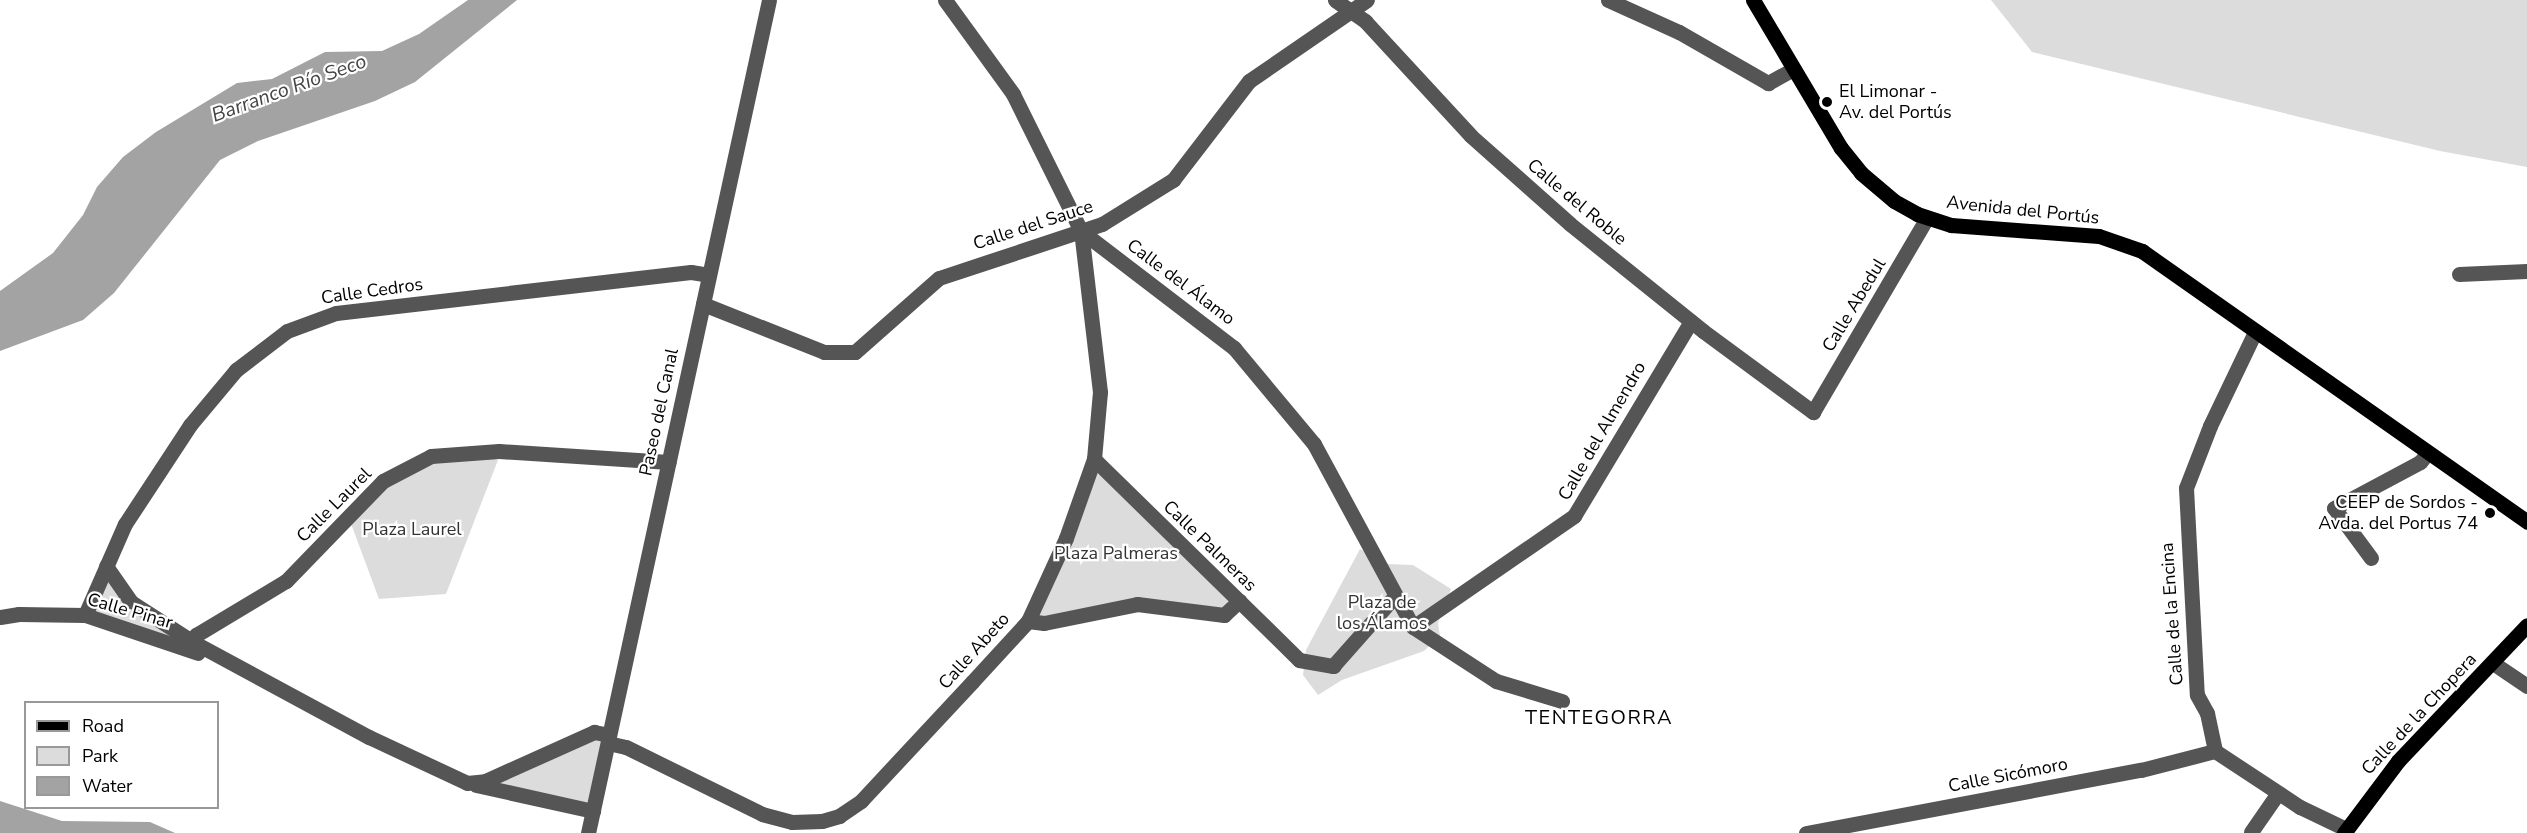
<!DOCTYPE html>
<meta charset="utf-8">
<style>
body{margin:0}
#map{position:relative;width:2527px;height:833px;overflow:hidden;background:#fff;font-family:"Nunito Sans",sans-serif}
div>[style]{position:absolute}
.green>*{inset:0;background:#dcdcdc}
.water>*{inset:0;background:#a3a3a3}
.minor>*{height:15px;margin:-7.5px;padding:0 7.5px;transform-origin:7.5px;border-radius:7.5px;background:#555}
.major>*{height:15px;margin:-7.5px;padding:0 7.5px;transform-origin:7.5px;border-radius:7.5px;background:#000}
.dots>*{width:16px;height:16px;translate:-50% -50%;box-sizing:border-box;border:3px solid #fff;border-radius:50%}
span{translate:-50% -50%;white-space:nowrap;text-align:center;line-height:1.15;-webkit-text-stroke:4.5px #fff;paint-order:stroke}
.poi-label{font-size:18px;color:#000}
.left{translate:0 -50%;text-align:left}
.right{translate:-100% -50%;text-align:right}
.street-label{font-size:18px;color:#000}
.park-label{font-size:18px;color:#333}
.water-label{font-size:20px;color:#444;font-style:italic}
.neighbourhood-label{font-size:20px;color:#000;letter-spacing:1.5px}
.legend{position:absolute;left:24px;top:701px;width:195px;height:108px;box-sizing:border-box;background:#fff;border:2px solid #999;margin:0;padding:8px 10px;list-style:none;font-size:18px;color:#000}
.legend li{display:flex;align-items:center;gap:12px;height:30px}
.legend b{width:30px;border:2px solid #999}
</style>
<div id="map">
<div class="green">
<i style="clip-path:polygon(1991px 0,2527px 0,2527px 167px,2440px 151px,2032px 52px)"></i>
<i style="clip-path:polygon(462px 452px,498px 460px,446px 594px,379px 599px,350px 521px,383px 481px)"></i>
<i style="clip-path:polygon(1094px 459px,1239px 601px,1224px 615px,1180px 607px,1028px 621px)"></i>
<i style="clip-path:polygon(1360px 549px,1386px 564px,1413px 565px,1451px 589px,1438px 623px,1440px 636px,1424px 651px,1342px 680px,1318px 695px,1303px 675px,1306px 650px)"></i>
<i style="clip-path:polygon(106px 566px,131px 602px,193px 642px,176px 644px,85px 615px)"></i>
<i style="clip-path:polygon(594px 732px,609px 735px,593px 811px,485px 781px)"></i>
</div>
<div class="water">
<i style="clip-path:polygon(468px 0,517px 0,415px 82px,375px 101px,258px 141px,220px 160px,114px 293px,83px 320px,0 351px,0 291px,53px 253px,83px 215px,97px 187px,123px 157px,156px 132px,237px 83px,272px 79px,325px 52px,382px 51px,419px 34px)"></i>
<i style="clip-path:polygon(0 801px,62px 821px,150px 822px,175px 833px,0 833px)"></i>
</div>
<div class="minor">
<i style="left:945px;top:0;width:116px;rotate:54.1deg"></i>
<i style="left:1013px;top:94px;width:153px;rotate:63.6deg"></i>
<i style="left:1081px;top:231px;width:193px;rotate:37.4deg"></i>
<i style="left:1234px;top:348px;width:125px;rotate:50.2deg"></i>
<i style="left:1314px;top:444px;width:208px;rotate:61.6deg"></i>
<i style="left:1413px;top:627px;width:196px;rotate:-34.6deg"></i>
<i style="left:1574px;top:516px;width:227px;rotate:-59deg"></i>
<i style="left:1335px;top:0;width:37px;rotate:35deg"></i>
<i style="left:1365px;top:21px;width:156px;rotate:47.3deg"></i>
<i style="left:1471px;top:136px;width:132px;rotate:41.6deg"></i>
<i style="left:1570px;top:224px;width:171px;rotate:38.8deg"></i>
<i style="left:1703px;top:331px;width:137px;rotate:36.4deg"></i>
<i style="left:1813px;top:412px;width:225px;rotate:-59.6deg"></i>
<i style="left:1608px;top:0;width:78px;rotate:24.3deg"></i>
<i style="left:1679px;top:32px;width:103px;rotate:29.8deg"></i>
<i style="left:1768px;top:83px;width:29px;rotate:-29deg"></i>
<i style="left:2459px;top:274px;width:68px;rotate:-2.5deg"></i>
<i style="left:703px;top:304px;width:130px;rotate:21.6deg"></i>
<i style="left:824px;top:352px;width:31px"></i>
<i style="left:855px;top:352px;width:112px;rotate:-41.4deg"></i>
<i style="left:939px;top:278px;width:172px;rotate:-18.3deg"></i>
<i style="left:1102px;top:224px;width:84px;rotate:-31.8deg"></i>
<i style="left:1173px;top:180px;width:125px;rotate:-52.5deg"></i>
<i style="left:1249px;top:81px;width:143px;rotate:-34.5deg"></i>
<i style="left:2255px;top:332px;width:104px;rotate:115.6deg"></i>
<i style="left:2210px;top:426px;width:66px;rotate:111.2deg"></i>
<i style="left:2186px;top:488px;width:207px;rotate:87deg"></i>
<i style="left:2197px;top:695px;width:21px;rotate:61deg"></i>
<i style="left:2207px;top:713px;width:39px;rotate:78deg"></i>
<i style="left:2215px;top:751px;width:102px;rotate:33.4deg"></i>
<i style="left:2300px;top:807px;width:51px;rotate:25.6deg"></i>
<i style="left:1094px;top:459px;width:287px;rotate:44.4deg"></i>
<i style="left:1299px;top:660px;width:35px;rotate:10deg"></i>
<i style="left:1333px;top:666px;width:92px;rotate:-48.5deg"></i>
<i style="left:2371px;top:558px;width:62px;rotate:-126.5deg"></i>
<i style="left:2334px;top:508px;width:98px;rotate:-28.1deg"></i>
<i style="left:2420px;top:462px;width:11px;rotate:-49deg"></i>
<i style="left:106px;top:566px;width:44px;rotate:55.2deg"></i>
<i style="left:131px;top:602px;width:74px;rotate:32.8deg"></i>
<i style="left:193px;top:642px;width:200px;rotate:28.4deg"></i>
<i style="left:369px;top:737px;width:108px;rotate:25.1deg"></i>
<i style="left:467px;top:783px;width:18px;rotate:-6deg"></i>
<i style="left:485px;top:781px;width:120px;rotate:-24.2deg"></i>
<i style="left:594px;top:732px;width:15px;rotate:11deg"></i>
<i style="left:85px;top:615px;width:99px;rotate:-66.3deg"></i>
<i style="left:125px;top:524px;width:118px;rotate:-56.7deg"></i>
<i style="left:190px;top:425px;width:72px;rotate:-50.1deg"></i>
<i style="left:236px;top:370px;width:64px;rotate:-37.4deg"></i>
<i style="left:287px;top:331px;width:52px;rotate:-20.2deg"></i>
<i style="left:336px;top:313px;width:357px;rotate:-6.6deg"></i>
<i style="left:691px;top:272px;width:18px;rotate:9deg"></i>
<i style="left:0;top:617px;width:19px;rotate:-9deg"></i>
<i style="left:19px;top:614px;width:66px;rotate:0.9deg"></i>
<i style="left:85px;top:615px;width:119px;rotate:18.6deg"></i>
<i style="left:1028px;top:621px;width:16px;rotate:7deg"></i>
<i style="left:1044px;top:623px;width:95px;rotate:-11.5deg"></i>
<i style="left:1137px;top:604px;width:88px;rotate:7.2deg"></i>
<i style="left:1224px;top:615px;width:21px;rotate:-43deg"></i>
<i style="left:1413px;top:627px;width:99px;rotate:33deg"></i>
<i style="left:1496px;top:681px;width:69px;rotate:16.9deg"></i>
<i style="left:193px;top:642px;width:8px;rotate:-67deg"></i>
<i style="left:196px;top:635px;width:105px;rotate:-31deg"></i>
<i style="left:286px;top:581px;width:139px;rotate:-45.9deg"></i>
<i style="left:383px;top:481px;width:54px;rotate:-27.5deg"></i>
<i style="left:431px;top:456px;width:68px;rotate:-4.2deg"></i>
<i style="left:499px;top:451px;width:170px;rotate:3.7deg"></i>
<i style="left:2493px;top:663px;width:41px;rotate:34.1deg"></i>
<i style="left:608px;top:743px;width:18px;rotate:13deg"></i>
<i style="left:626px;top:747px;width:152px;rotate:26.2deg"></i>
<i style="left:762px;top:814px;width:31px;rotate:15deg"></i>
<i style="left:792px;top:822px;width:30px;rotate:-2deg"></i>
<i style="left:822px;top:821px;width:18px;rotate:-16deg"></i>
<i style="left:839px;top:816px;width:27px;rotate:-34deg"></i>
<i style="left:861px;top:801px;width:163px;rotate:-47deg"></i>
<i style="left:972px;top:682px;width:83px;rotate:-47.4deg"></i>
<i style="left:1028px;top:621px;width:91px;rotate:-65.4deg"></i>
<i style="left:1066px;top:538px;width:84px;rotate:-70.5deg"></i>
<i style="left:1094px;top:459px;width:67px;rotate:-84.9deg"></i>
<i style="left:1100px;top:392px;width:162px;rotate:-96.7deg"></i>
<i style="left:476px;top:785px;width:120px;rotate:12.5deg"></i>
<i style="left:2251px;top:832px;width:47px;rotate:-55.3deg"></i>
<i style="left:588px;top:833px;width:852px;rotate:-77.74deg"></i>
<i style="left:1806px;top:833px;width:341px;rotate:-10.7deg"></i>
<i style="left:2141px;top:770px;width:76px;rotate:-14.4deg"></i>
</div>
<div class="major">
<i style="left:1753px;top:0;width:172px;rotate:59.3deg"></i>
<i style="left:1841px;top:148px;width:32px;rotate:51deg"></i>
<i style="left:1861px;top:173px;width:43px;rotate:40.3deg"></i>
<i style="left:1894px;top:201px;width:26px;rotate:29deg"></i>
<i style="left:1917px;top:214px;width:36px;rotate:18deg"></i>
<i style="left:1951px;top:225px;width:148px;rotate:4.3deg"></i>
<i style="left:2099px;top:236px;width:46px;rotate:19.2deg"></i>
<i style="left:2142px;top:251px;width:471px;rotate:35.1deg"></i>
<i style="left:2344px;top:833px;width:90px;rotate:-53.1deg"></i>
<i style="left:2398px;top:761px;width:187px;rotate:-46.5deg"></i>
</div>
<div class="dots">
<i style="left:1827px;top:102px;background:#000"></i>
<i style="left:2490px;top:513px;background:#000"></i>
</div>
<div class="poi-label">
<span class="left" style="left:1839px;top:102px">El Limonar -<br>Av. del Portús</span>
<span class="right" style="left:2478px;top:513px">CEEP de Sordos -<br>Avda. del Portus 74</span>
</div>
<div class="street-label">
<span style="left:1577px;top:202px;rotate:40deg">Calle del Roble</span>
<span style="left:2023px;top:210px;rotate:6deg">Avenida del Portús</span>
<span style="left:1033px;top:225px;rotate:-18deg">Calle del Sauce</span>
<span style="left:1181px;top:282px;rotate:37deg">Calle del Álamo</span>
<span style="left:372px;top:291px;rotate:-8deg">Calle Cedros</span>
<span style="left:1854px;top:305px;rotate:-59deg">Calle Abedul</span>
<span style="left:659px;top:412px;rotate:-78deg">Paseo del Canal</span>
<span style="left:1602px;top:431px;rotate:-60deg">Calle del Almendro</span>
<span style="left:334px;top:505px;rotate:-45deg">Calle Laurel</span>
<span style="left:1210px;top:546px;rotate:44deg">Calle Palmeras</span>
<span style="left:130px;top:611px;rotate:16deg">Calle Pinar</span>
<span style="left:2172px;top:614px;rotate:-94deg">Calle de la Encina</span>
<span style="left:974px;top:651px;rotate:-48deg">Calle Abeto</span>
<span style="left:2419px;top:714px;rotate:-47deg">Calle de la Chopera</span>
<span style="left:2008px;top:775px;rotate:-11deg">Calle Sicómoro</span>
</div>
<div class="park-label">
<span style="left:412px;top:529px">Plaza Laurel</span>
<span style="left:1116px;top:553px">Plaza Palmeras</span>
<span style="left:1382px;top:613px">Plaza de<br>los Álamos</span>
</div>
<div class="water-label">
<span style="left:289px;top:88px;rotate:-20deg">Barranco Río Seco</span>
</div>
<div class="neighbourhood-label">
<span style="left:1599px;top:717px">TENTEGORRA</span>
</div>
<ul class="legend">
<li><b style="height:8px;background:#000"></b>Road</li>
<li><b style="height:16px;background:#dcdcdc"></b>Park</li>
<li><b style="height:16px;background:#a3a3a3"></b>Water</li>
</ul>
</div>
